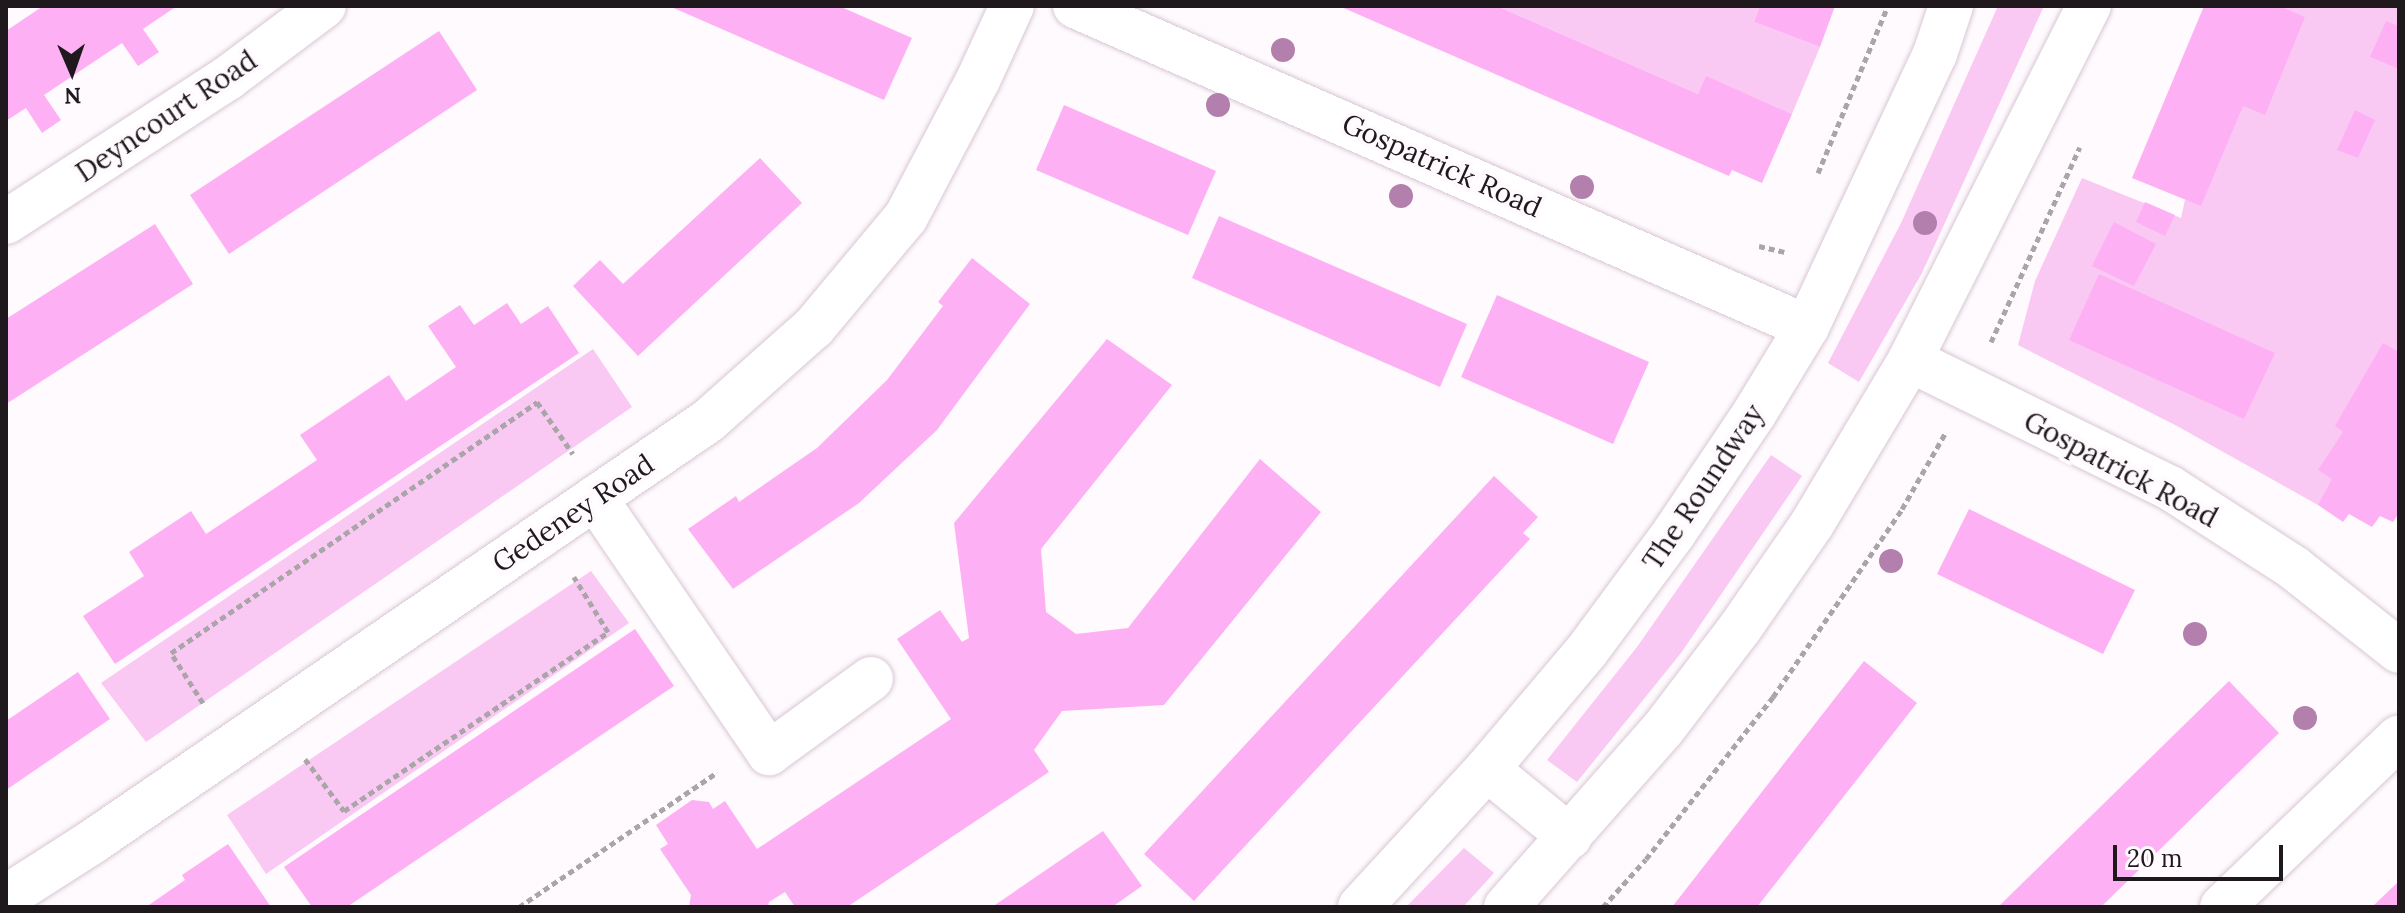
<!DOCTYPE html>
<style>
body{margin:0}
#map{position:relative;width:2405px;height:913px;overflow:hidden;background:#fefafd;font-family:Lora,serif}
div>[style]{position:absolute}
.green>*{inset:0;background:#fac9f3}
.building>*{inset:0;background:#feb0f4}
.path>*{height:5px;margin-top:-2.5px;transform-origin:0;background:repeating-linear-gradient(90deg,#aaa5a9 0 6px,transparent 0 10px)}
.roads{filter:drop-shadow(0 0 2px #d8c6d5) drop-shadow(0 0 2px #d8c6d5)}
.street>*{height:44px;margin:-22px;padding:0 22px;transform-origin:22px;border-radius:22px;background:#fff}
.primary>*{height:44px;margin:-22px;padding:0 22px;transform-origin:22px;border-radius:22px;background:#fff}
.trees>*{width:24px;height:24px;margin:-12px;border-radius:50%;background:#b380ae}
span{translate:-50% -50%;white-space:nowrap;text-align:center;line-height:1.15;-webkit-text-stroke:8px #fefafd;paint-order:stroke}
.street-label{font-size:28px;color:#1f191e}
.frame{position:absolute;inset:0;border:8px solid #1f191e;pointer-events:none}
.north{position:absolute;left:32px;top:32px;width:80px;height:80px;-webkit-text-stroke:6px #fefafd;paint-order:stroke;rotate:178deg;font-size:22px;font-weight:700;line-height:32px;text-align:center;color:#1f191e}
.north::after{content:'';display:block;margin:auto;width:28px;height:36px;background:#1f191e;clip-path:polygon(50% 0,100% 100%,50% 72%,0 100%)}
.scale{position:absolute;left:2113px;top:845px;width:170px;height:36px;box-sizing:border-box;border:4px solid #1f191e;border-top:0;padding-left:10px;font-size:24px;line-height:28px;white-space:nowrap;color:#1f191e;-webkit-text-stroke:6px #fefafd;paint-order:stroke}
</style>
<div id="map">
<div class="green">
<i style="clip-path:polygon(1497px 6px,1760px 6px,1754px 22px,1820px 47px,1792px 114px,1706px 77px,1698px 94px)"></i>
<i style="clip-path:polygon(1998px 6px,2044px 6px,1922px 273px,1859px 382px,1828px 363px,1901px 223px)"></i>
<i style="clip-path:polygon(2287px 6px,2399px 6px,2399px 402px,2318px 505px,2177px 426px,2018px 345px,2035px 281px,2082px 178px,2181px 218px,2185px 200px)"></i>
<i style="clip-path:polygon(593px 349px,632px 407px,146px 742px,101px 683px)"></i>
<i style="clip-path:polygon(1771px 455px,1802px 476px,1681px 653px,1577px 782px,1547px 760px,1637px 647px)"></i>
<i style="clip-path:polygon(591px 571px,629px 623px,266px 874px,227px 815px)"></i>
<i style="clip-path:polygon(1464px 848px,1494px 873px,1463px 907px,1406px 907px)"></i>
</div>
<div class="building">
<i style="clip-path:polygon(43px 6px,177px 6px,143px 29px,159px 52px,138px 66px,122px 43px,44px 95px,61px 120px,42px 133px,26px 108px,6px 121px,6px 31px)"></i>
<i style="clip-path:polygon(669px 6px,839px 6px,912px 38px,884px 100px)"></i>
<i style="clip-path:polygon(1339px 6px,1497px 6px,1698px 94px,1706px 76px,1792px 114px,1762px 183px,1732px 170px,1729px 176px)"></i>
<i style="clip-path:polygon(1760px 6px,1835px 6px,1820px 47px,1754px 22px)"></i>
<i style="clip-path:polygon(2204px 6px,2280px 6px,2305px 17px,2265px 115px,2243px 106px,2201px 206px,2132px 178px)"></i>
<i style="clip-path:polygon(2386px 21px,2399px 26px,2399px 69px,2370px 57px)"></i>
<i style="clip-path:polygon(439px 31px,477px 90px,229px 254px,190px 195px)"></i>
<i style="clip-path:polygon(1064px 105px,1216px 171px,1188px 235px,1036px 170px)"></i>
<i style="clip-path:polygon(2355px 110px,2375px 120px,2358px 158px,2337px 150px)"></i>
<i style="clip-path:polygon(760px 158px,802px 203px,638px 356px,573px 286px,600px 260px,623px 284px)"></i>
<i style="clip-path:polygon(2145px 202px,2175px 215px,2165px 236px,2136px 222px)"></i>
<i style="clip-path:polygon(1219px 216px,1467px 324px,1440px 387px,1192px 278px)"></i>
<i style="clip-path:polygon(2114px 222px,2156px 244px,2134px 286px,2092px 266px)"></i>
<i style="clip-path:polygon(155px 224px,193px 284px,6px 404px,6px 319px)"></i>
<i style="clip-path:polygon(972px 258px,1030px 304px,937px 430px,859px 503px,733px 589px,688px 529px,736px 496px,739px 502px,817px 448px,887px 380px,943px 306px,938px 302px)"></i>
<i style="clip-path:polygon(2099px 274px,2275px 353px,2244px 419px,2069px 340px)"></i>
<i style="clip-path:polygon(1497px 295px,1649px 362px,1613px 444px,1461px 377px)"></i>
<i style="clip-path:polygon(507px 303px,521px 324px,548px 306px,579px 353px,115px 664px,83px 616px,144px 576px,129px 552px,191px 511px,206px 534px,317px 460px,300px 435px,389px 375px,406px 401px,456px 367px,428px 326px,460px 305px,474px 325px)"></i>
<i style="clip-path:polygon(1107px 339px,1172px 385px,1041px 549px,1046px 612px,1076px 634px,1128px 628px,1260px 459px,1321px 512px,1164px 705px,1062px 711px,1034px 750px,1049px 772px,847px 907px,795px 907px,785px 892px,769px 902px,768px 907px,689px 907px,691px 895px,660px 849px,668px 844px,656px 825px,692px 800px,709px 802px,713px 809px,725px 801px,757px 849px,951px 719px,897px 639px,940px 610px,962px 642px,969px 638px,954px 523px)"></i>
<i style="clip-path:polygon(2383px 343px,2399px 352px,2399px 513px,2393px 522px,2380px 516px,2372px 527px,2349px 514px,2343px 522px,2318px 505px,2332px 479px,2318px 470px,2343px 432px,2335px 426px)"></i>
<i style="clip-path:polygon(1494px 476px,1538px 517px,1523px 533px,1530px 539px,1194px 901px,1144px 854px)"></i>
<i style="clip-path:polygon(1969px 509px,2135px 590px,2103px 654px,1937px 574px)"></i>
<i style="clip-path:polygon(635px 629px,674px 686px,347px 907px,312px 907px,284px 867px)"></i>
<i style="clip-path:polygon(1864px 661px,1917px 703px,1757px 907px,1672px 907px)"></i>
<i style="clip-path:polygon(78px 672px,110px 719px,6px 790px,6px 721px)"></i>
<i style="clip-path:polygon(2229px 681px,2279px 733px,2101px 907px,1998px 907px)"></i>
<i style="clip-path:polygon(1103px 831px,1142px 886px,1112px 907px,992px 907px)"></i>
<i style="clip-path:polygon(228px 844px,271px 907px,146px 907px,185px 880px,182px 875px)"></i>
<i style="clip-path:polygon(2399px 881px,2399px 907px,2372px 907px)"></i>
</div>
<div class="path">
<i style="left:1818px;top:173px;width:181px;rotate:-67.3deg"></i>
<i style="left:1759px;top:246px;width:26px;rotate:13deg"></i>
<i style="left:1991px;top:342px;width:214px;rotate:-65.5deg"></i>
<i style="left:203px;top:703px;width:59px;rotate:-122.6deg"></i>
<i style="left:171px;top:653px;width:444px;rotate:-34.4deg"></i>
<i style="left:537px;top:402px;width:63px;rotate:55.3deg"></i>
<i style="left:305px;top:759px;width:65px;rotate:53.1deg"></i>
<i style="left:344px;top:811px;width:319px;rotate:-34.1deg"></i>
<i style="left:608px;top:632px;width:65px;rotate:-121.7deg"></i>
<i style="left:519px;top:907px;width:240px;rotate:-34.2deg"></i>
<i style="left:1603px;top:907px;width:64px;rotate:-48.1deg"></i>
<i style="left:1646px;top:859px;width:206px;rotate:-51.9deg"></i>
<i style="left:1773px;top:697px;width:228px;rotate:-55.5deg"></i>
<i style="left:1902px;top:509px;width:89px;rotate:-60.3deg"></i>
</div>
<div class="roads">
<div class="street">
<i style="left:1075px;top:6px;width:799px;rotate:23.68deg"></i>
<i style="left:6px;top:222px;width:265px;rotate:-33deg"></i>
<i style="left:228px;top:78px;width:120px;rotate:-36.9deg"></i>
<i style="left:1910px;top:360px;width:290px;rotate:26.2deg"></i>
<i style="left:2170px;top:488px;width:148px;rotate:32.8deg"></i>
<i style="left:2294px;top:568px;width:134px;rotate:38.3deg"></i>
<i style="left:595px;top:498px;width:309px;rotate:55.7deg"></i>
<i style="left:769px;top:753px;width:126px;rotate:-36deg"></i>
<i style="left:6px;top:897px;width:102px;rotate:-32.6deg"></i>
<i style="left:92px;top:842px;width:746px;rotate:-34.35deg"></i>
<i style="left:708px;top:421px;width:142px;rotate:-41.6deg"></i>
<i style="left:814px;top:327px;width:143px;rotate:-50.1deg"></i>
<i style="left:906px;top:217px;width:155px;rotate:-62.3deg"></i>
<i style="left:978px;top:80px;width:81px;rotate:-65.3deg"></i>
<i style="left:2222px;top:907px;width:245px;rotate:-43.8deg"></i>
</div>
<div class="primary">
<i style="left:1487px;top:769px;width:107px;rotate:39.3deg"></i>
<i style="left:1360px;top:907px;width:188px;rotate:-47.4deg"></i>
<i style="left:1487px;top:769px;width:153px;rotate:-49.8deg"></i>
<i style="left:1586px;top:652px;width:148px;rotate:-53.5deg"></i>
<i style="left:1674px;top:533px;width:143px;rotate:-56.1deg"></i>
<i style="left:1754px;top:414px;width:102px;rotate:-58.7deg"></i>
<i style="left:1807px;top:327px;width:302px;rotate:-64.9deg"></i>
<i style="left:1935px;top:54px;width:51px;rotate:-71.6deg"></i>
<i style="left:1506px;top:907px;width:237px;rotate:-48.6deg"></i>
<i style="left:1663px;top:729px;width:127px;rotate:-52.7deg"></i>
<i style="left:1740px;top:628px;width:126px;rotate:-55.3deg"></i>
<i style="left:1812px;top:524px;width:191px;rotate:-59.1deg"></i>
<i style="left:1910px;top:360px;width:397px;rotate:-63.2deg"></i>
</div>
</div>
<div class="trees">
<i style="left:1283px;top:50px"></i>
<i style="left:1218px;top:105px"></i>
<i style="left:1582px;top:187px"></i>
<i style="left:1401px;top:196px"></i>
<i style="left:1925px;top:223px"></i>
<i style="left:1891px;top:561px"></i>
<i style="left:2195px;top:634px"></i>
<i style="left:2305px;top:718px"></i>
</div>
<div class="street-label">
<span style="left:166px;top:116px;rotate:-34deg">Deyncourt Road</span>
<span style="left:1442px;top:165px;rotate:24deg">Gospatrick Road</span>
<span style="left:2121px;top:469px;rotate:28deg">Gospatrick Road</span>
<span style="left:1703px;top:487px;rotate:-56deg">The Roundway</span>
<span style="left:573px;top:513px;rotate:-34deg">Gedeney Road</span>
</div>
<div class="frame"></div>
<div class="north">N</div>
<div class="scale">20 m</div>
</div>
